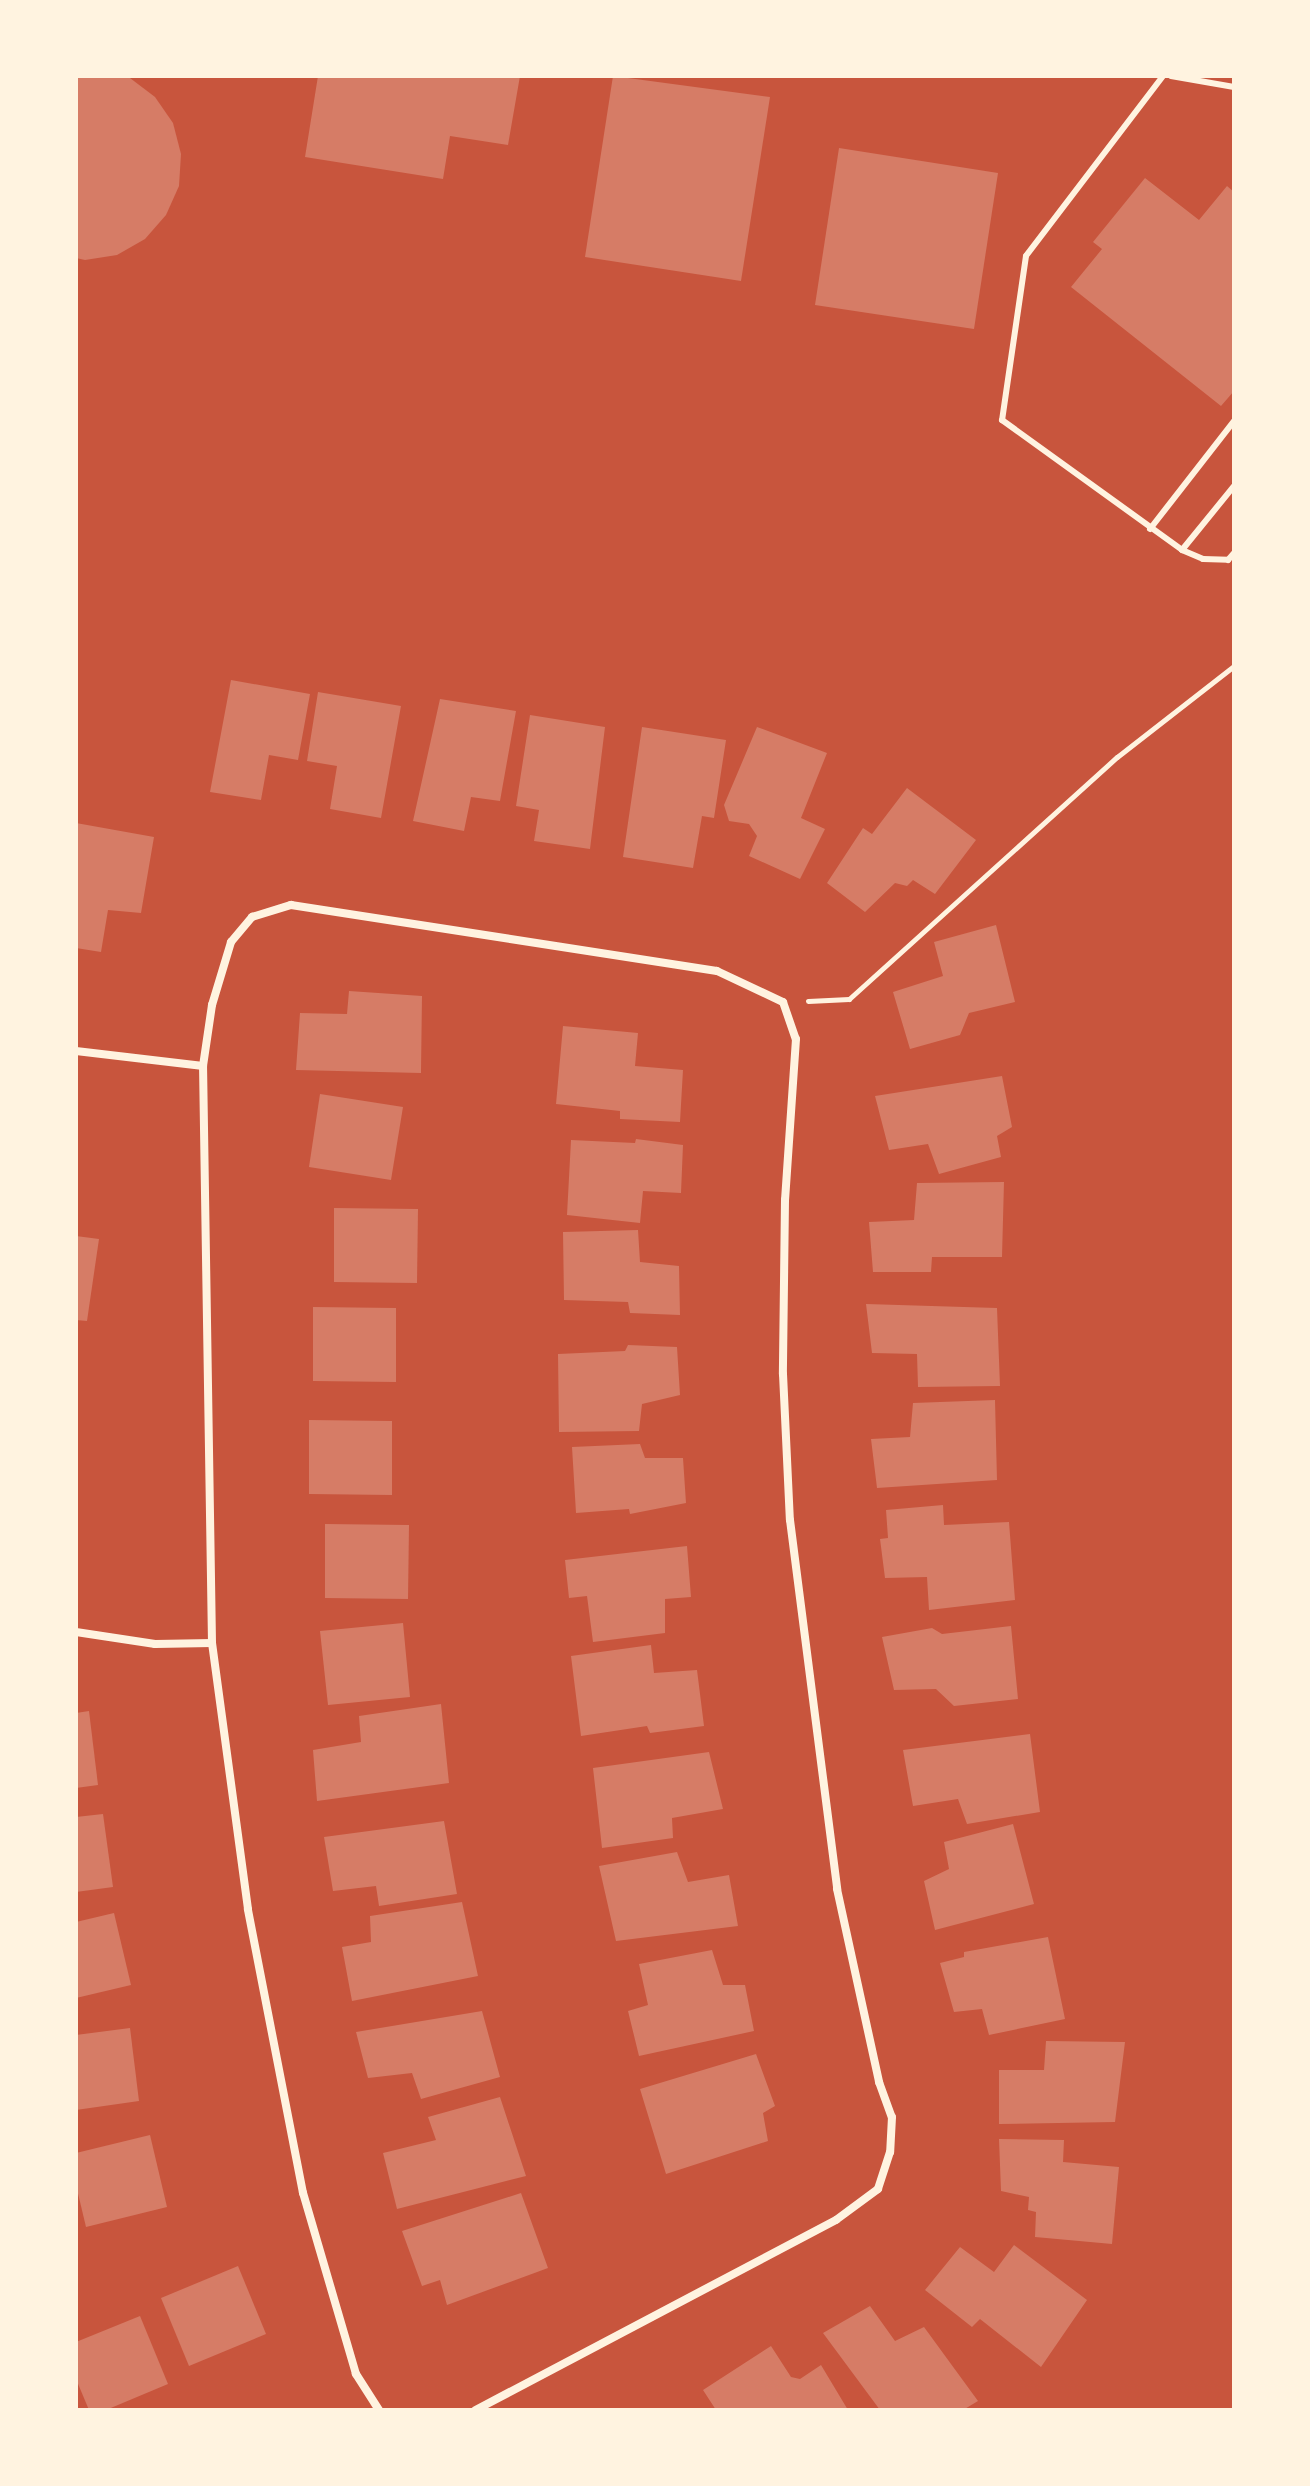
<!DOCTYPE html>
<style>
body{margin:0}
#map{position:relative;width:1310px;height:2486px;overflow:hidden;background:#c8553d;font-family:Overpass,sans-serif}
div>[style]{position:absolute}
.building>*{inset:0;background:#d67c66}
.path>*{height:5px;margin:-2.5px;padding:0 2.5px;transform-origin:2.5px;border-radius:2.5px;background:#fff3e0}
.service>*{height:6px;margin:-3px;padding:0 3px;transform-origin:3px;border-radius:3px;background:#fff3e0}
.minor>*{height:8px;margin:-4px;padding:0 4px;transform-origin:4px;border-radius:4px;background:#fff3e0}
span{translate:-50% -50%;white-space:nowrap;text-align:center;line-height:1.15;-webkit-text-stroke:6px #fff3e0;paint-order:stroke}
.frame{position:absolute;inset:0;border:78px solid #fff3e0;pointer-events:none}
</style>
<div id="map">
<div class="building">
<i style="clip-path:polygon(76px 76px,130px 78px,155px 97px,173px 123px,181px 154px,179px 186px,166px 215px,145px 239px,117px 255px,85px 260px,76px 258px)"></i>
<i style="clip-path:polygon(318px 76px,520px 76px,508px 145px,450px 136px,443px 179px,305px 157px)"></i>
<i style="clip-path:polygon(613px 76px,770px 97px,741px 281px,585px 257px)"></i>
<i style="clip-path:polygon(839px 148px,998px 173px,974px 329px,815px 305px)"></i>
<i style="clip-path:polygon(1145px 178px,1199px 220px,1227px 186px,1234px 192px,1234px 391px,1221px 406px,1071px 287px,1102px 249px,1093px 242px)"></i>
<i style="clip-path:polygon(231px 680px,310px 694px,298px 760px,269px 755px,261px 800px,210px 792px)"></i>
<i style="clip-path:polygon(318px 692px,401px 706px,381px 818px,330px 809px,337px 766px,307px 761px)"></i>
<i style="clip-path:polygon(440px 699px,516px 711px,500px 801px,471px 797px,464px 831px,413px 821px)"></i>
<i style="clip-path:polygon(530px 715px,605px 727px,590px 849px,534px 841px,539px 810px,516px 806px)"></i>
<i style="clip-path:polygon(642px 727px,726px 740px,714px 818px,702px 816px,693px 868px,623px 857px)"></i>
<i style="clip-path:polygon(757px 727px,827px 753px,801px 818px,825px 829px,800px 879px,749px 856px,757px 836px,749px 824px,729px 821px,724px 805px)"></i>
<i style="clip-path:polygon(907px 788px,976px 840px,935px 894px,913px 880px,907px 886px,895px 883px,865px 912px,827px 883px,863px 828px,872px 834px)"></i>
<i style="clip-path:polygon(76px 823px,154px 837px,141px 913px,108px 910px,101px 952px,76px 948px)"></i>
<i style="clip-path:polygon(996px 925px,1015px 1002px,969px 1013px,960px 1035px,910px 1049px,893px 992px,943px 976px,934px 942px)"></i>
<i style="clip-path:polygon(349px 991px,422px 996px,421px 1073px,296px 1070px,300px 1013px,347px 1014px)"></i>
<i style="clip-path:polygon(563px 1026px,638px 1033px,635px 1066px,683px 1070px,680px 1122px,620px 1119px,620px 1111px,556px 1104px)"></i>
<i style="clip-path:polygon(1002px 1076px,1012px 1127px,997px 1136px,1001px 1157px,939px 1174px,928px 1144px,889px 1150px,875px 1096px)"></i>
<i style="clip-path:polygon(320px 1094px,403px 1107px,391px 1180px,309px 1167px)"></i>
<i style="clip-path:polygon(636px 1139px,683px 1145px,681px 1193px,643px 1191px,640px 1223px,567px 1215px,571px 1140px,635px 1143px)"></i>
<i style="clip-path:polygon(1004px 1182px,1002px 1257px,932px 1257px,931px 1272px,873px 1272px,869px 1222px,914px 1220px,917px 1183px)"></i>
<i style="clip-path:polygon(334px 1208px,418px 1209px,417px 1283px,334px 1282px)"></i>
<i style="clip-path:polygon(638px 1230px,640px 1262px,679px 1266px,680px 1315px,630px 1313px,628px 1302px,564px 1300px,563px 1232px)"></i>
<i style="clip-path:polygon(76px 1236px,99px 1239px,87px 1321px,76px 1320px)"></i>
<i style="clip-path:polygon(866px 1304px,997px 1308px,1000px 1386px,918px 1387px,917px 1354px,872px 1353px)"></i>
<i style="clip-path:polygon(313px 1307px,396px 1308px,396px 1382px,313px 1381px)"></i>
<i style="clip-path:polygon(628px 1345px,677px 1347px,680px 1395px,642px 1404px,639px 1431px,559px 1432px,558px 1354px,625px 1351px)"></i>
<i style="clip-path:polygon(995px 1400px,997px 1480px,877px 1488px,871px 1439px,910px 1437px,913px 1403px)"></i>
<i style="clip-path:polygon(309px 1420px,392px 1421px,392px 1495px,309px 1494px)"></i>
<i style="clip-path:polygon(640px 1444px,645px 1458px,683px 1458px,686px 1503px,630px 1514px,629px 1509px,576px 1513px,572px 1447px)"></i>
<i style="clip-path:polygon(943px 1505px,944px 1525px,1009px 1522px,1015px 1600px,929px 1610px,927px 1577px,885px 1578px,880px 1539px,888px 1538px,886px 1510px)"></i>
<i style="clip-path:polygon(325px 1524px,409px 1525px,408px 1599px,325px 1598px)"></i>
<i style="clip-path:polygon(687px 1546px,691px 1597px,665px 1599px,665px 1633px,593px 1642px,587px 1596px,569px 1598px,565px 1560px)"></i>
<i style="clip-path:polygon(403px 1623px,410px 1697px,328px 1705px,320px 1631px)"></i>
<i style="clip-path:polygon(1011px 1626px,1018px 1699px,954px 1706px,936px 1689px,894px 1690px,882px 1637px,932px 1628px,942px 1634px)"></i>
<i style="clip-path:polygon(651px 1645px,654px 1673px,697px 1670px,704px 1726px,650px 1733px,647px 1726px,581px 1736px,571px 1656px)"></i>
<i style="clip-path:polygon(441px 1704px,449px 1783px,317px 1801px,313px 1750px,361px 1742px,359px 1716px)"></i>
<i style="clip-path:polygon(89px 1711px,98px 1785px,76px 1788px,76px 1713px)"></i>
<i style="clip-path:polygon(1030px 1734px,1040px 1812px,967px 1824px,958px 1799px,913px 1806px,903px 1750px)"></i>
<i style="clip-path:polygon(709px 1752px,723px 1809px,672px 1818px,673px 1838px,602px 1848px,593px 1768px)"></i>
<i style="clip-path:polygon(103px 1814px,113px 1887px,76px 1892px,76px 1817px)"></i>
<i style="clip-path:polygon(444px 1821px,457px 1894px,379px 1906px,376px 1886px,333px 1891px,324px 1837px)"></i>
<i style="clip-path:polygon(1013px 1824px,1034px 1904px,935px 1930px,924px 1881px,949px 1869px,944px 1842px)"></i>
<i style="clip-path:polygon(677px 1852px,688px 1882px,729px 1875px,738px 1926px,616px 1941px,599px 1866px)"></i>
<i style="clip-path:polygon(462px 1902px,478px 1976px,352px 2001px,342px 1947px,371px 1942px,370px 1916px)"></i>
<i style="clip-path:polygon(114px 1913px,131px 1985px,76px 1998px,76px 1922px)"></i>
<i style="clip-path:polygon(1048px 1937px,1065px 2019px,989px 2035px,982px 2009px,954px 2012px,940px 1963px,964px 1957px,964px 1952px)"></i>
<i style="clip-path:polygon(712px 1950px,723px 1985px,745px 1985px,754px 2031px,639px 2056px,628px 2011px,648px 2005px,639px 1964px)"></i>
<i style="clip-path:polygon(482px 2011px,500px 2077px,421px 2099px,412px 2073px,368px 2078px,356px 2032px)"></i>
<i style="clip-path:polygon(130px 2028px,139px 2101px,76px 2110px,76px 2035px)"></i>
<i style="clip-path:polygon(1046px 2041px,1125px 2042px,1115px 2122px,999px 2124px,999px 2070px,1044px 2070px)"></i>
<i style="clip-path:polygon(756px 2054px,775px 2106px,763px 2113px,768px 2141px,666px 2174px,640px 2089px)"></i>
<i style="clip-path:polygon(500px 2097px,526px 2176px,397px 2209px,383px 2153px,436px 2140px,428px 2117px)"></i>
<i style="clip-path:polygon(150px 2135px,167px 2207px,86px 2227px,76px 2185px,76px 2153px)"></i>
<i style="clip-path:polygon(999px 2139px,1064px 2140px,1063px 2162px,1119px 2167px,1112px 2244px,1035px 2237px,1036px 2212px,1028px 2210px,1029px 2197px,1001px 2191px)"></i>
<i style="clip-path:polygon(521px 2193px,548px 2268px,447px 2305px,440px 2280px,422px 2286px,402px 2231px)"></i>
<i style="clip-path:polygon(1014px 2245px,1087px 2300px,1041px 2367px,980px 2319px,972px 2327px,925px 2290px,960px 2247px,994px 2272px)"></i>
<i style="clip-path:polygon(238px 2266px,266px 2334px,189px 2366px,161px 2298px)"></i>
<i style="clip-path:polygon(870px 2306px,895px 2341px,924px 2327px,978px 2401px,963px 2410px,880px 2410px,823px 2333px)"></i>
<i style="clip-path:polygon(140px 2316px,168px 2384px,106px 2410px,89px 2410px,76px 2379px,76px 2342px)"></i>
<i style="clip-path:polygon(771px 2346px,791px 2377px,800px 2379px,821px 2365px,848px 2410px,716px 2410px,703px 2390px)"></i>
</div>
<div class="path">
<i style="left:808px;top:1001px;width:41px;rotate:-2.8deg"></i>
<i style="left:849px;top:999px;width:361px;rotate:-42.1deg"></i>
<i style="left:1117px;top:757px;width:148px;rotate:-37.9deg"></i>
</div>
<div class="service">
<i style="left:1163px;top:76px;width:226px;rotate:127.3deg"></i>
<i style="left:1026px;top:256px;width:166px;rotate:98.3deg"></i>
<i style="left:1002px;top:420px;width:222px;rotate:35.8deg"></i>
<i style="left:1182px;top:550px;width:23px;rotate:23deg"></i>
<i style="left:1203px;top:559px;width:25px;rotate:2deg"></i>
<i style="left:1228px;top:560px;width:9px;rotate:-49deg"></i>
<i style="left:1171px;top:76px;width:64px;rotate:9.9deg"></i>
<i style="left:1150px;top:529px;width:137px;rotate:-52.1deg"></i>
<i style="left:1182px;top:550px;width:82px;rotate:-50.9deg"></i>
</div>
<div class="minor">
<i style="left:76px;top:1051px;width:128px;rotate:6.7deg"></i>
<i style="left:76px;top:1632px;width:80px;rotate:8.6deg"></i>
<i style="left:155px;top:1644px;width:57px;rotate:-1deg"></i>
<i style="left:379px;top:2410px;width:43px;rotate:-122.6deg"></i>
<i style="left:356px;top:2374px;width:189px;rotate:-106.3deg"></i>
<i style="left:303px;top:2193px;width:289px;rotate:-101deg"></i>
<i style="left:248px;top:1909px;width:268px;rotate:-97.7deg"></i>
<i style="left:212px;top:1643px;width:577px;rotate:-90.89deg"></i>
<i style="left:203px;top:1066px;width:62px;rotate:-81.6deg"></i>
<i style="left:212px;top:1005px;width:66px;rotate:-73.2deg"></i>
<i style="left:231px;top:942px;width:33px;rotate:-50deg"></i>
<i style="left:252px;top:917px;width:41px;rotate:-17.1deg"></i>
<i style="left:291px;top:905px;width:431px;rotate:8.8deg"></i>
<i style="left:717px;top:971px;width:73px;rotate:25.2deg"></i>
<i style="left:783px;top:1002px;width:39px;rotate:71deg"></i>
<i style="left:796px;top:1039px;width:161px;rotate:93.9deg"></i>
<i style="left:785px;top:1200px;width:174px;rotate:90.7deg"></i>
<i style="left:783px;top:1374px;width:146px;rotate:87.3deg"></i>
<i style="left:790px;top:1520px;width:372px;rotate:82.7deg"></i>
<i style="left:837px;top:1889px;width:198px;rotate:77.7deg"></i>
<i style="left:879px;top:2082px;width:37px;rotate:70deg"></i>
<i style="left:892px;top:2117px;width:35px;rotate:93deg"></i>
<i style="left:890px;top:2152px;width:39px;rotate:108deg"></i>
<i style="left:878px;top:2189px;width:52px;rotate:143.6deg"></i>
<i style="left:836px;top:2220px;width:408px;rotate:152.2deg"></i>
</div>
<div class="frame"></div>
</div>
